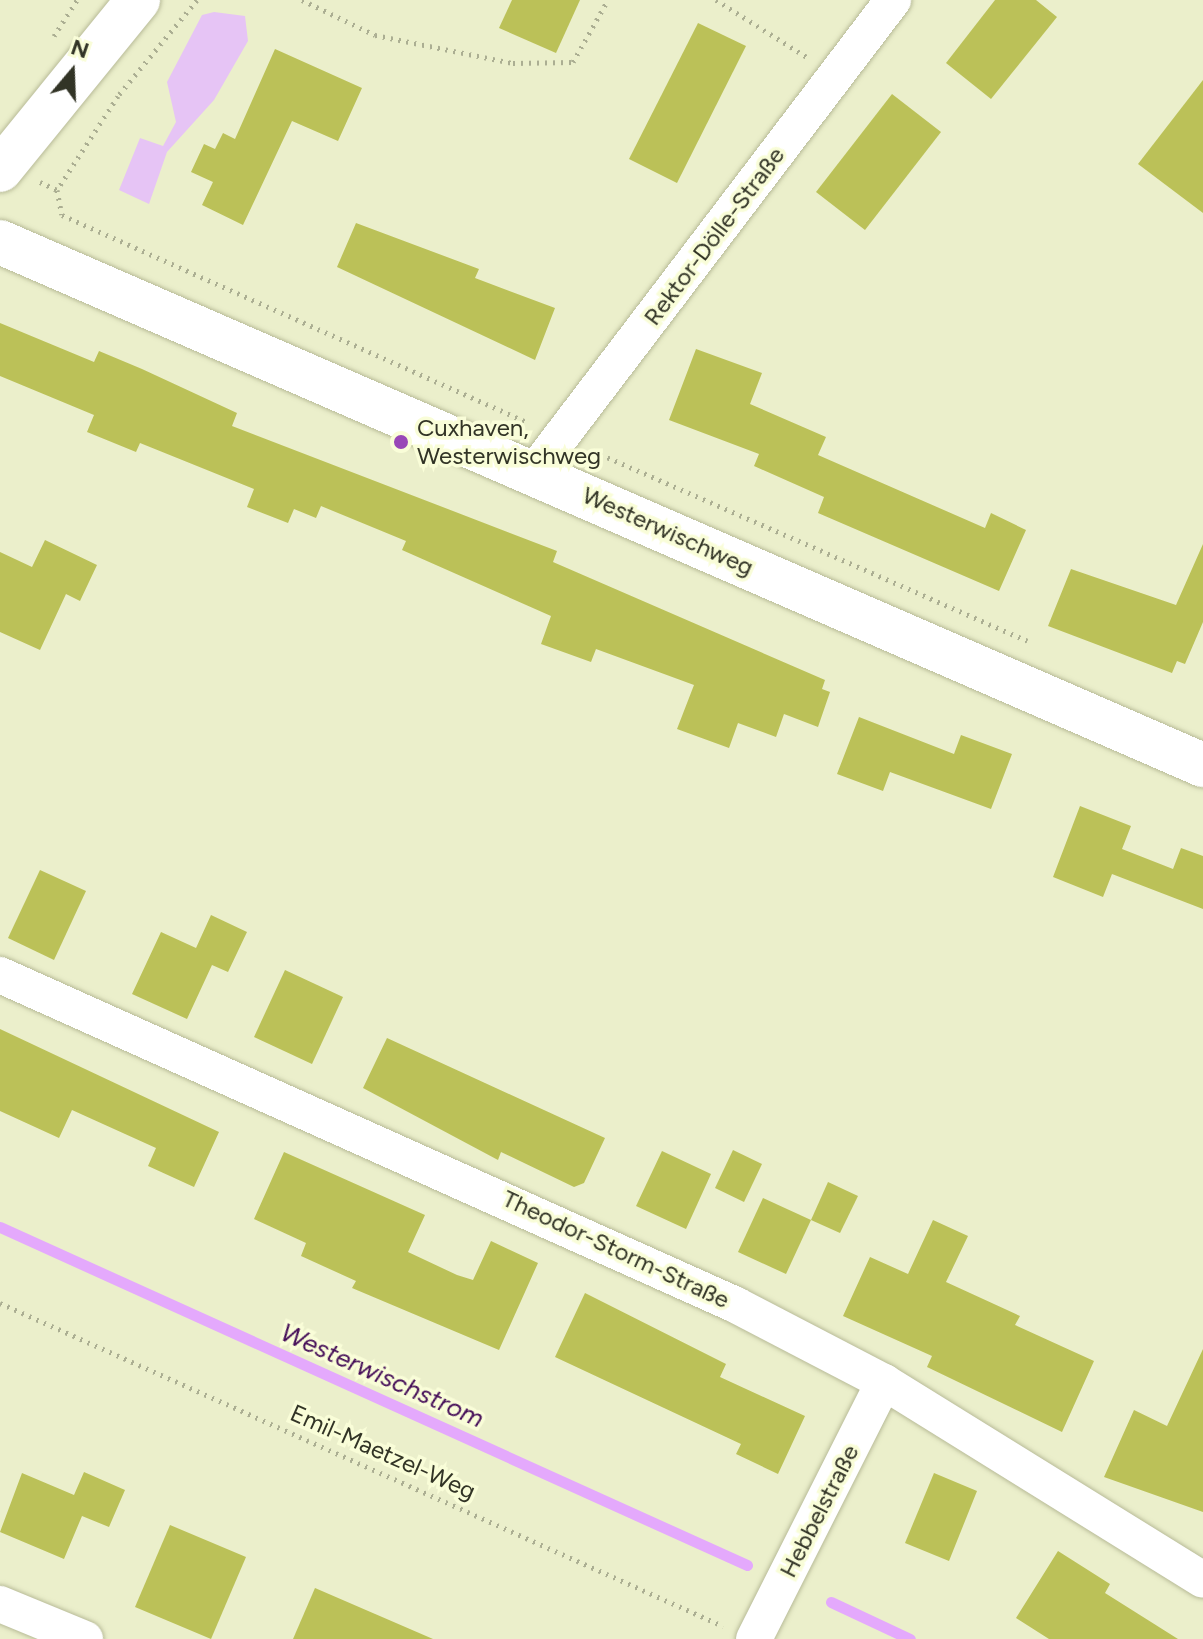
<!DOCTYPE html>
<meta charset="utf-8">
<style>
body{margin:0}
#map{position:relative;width:1203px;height:1639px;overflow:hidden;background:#ebefcb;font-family:Figtree,sans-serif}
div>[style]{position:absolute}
.green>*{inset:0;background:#e6c4f5}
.stream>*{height:11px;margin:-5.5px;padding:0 5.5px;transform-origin:5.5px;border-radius:5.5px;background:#e4a9fc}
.building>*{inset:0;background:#bbc158}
.path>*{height:5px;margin-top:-2.5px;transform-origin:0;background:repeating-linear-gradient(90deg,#abae92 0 2px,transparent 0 8px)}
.roads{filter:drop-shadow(0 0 2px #b8bb98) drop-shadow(0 0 2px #b8bb98)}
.minor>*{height:36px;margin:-18px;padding:0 18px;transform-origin:18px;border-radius:18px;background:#fff}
.tertiary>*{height:44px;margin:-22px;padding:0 22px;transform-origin:22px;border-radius:22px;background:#fff}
.dots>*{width:22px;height:22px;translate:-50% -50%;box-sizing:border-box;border:4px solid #f9fdd8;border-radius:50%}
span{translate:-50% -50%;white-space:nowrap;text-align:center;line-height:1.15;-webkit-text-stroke:7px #f9fdd8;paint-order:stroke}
.street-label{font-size:24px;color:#323426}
.poi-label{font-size:24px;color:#323426}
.left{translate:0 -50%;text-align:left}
.water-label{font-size:26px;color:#450e58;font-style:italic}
.north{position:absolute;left:32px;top:32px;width:80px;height:80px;-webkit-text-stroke:6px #f9fdd8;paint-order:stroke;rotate:19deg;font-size:22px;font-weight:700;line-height:32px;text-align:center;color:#323426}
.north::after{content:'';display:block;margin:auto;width:28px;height:36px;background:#323426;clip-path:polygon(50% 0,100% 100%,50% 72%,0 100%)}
</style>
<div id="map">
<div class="green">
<i style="clip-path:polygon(214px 12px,245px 16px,248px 41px,214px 100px,167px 152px,149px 204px,119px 190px,140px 138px,163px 146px,176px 122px,167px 82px,202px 15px)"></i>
</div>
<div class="stream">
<i style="left:0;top:1227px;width:820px;rotate:24.35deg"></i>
<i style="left:831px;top:1602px;width:87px;rotate:25.1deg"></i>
</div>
<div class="building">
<i style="clip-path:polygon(512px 0,580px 0,556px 53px,499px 28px)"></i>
<i style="clip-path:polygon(995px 0,1036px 0,1057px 17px,991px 99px,946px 63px)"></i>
<i style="clip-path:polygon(698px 23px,746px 46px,677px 183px,629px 159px)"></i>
<i style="clip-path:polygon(275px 49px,362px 88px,338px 141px,292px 121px,243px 225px,202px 205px,213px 182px,191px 172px,204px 144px,215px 149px,223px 133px,235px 139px)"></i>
<i style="clip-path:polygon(1203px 80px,1203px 213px,1138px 164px)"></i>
<i style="clip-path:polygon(892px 94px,941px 132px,865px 230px,816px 192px)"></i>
<i style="clip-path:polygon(356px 223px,479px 269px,475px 278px,555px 308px,535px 360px,337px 267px)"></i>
<i style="clip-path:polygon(0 323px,94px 362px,99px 351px,142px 369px,237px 413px,232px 426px,557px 551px,553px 562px,825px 680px,822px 689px,830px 692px,818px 727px,784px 714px,776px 737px,738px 723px,729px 748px,677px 729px,694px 685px,596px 649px,591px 662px,541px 644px,551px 616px,402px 550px,406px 541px,321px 506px,316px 518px,294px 509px,288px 523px,247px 507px,254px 489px,140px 443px,136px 452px,87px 432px,94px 415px,0 376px)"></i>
<i style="clip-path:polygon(696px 349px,762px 373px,750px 404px,826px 437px,818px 455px,985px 528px,991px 513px,1026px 530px,999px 591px,818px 513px,824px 497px,754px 466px,759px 454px,669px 420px)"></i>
<i style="clip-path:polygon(45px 540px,97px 565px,80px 601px,66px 594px,40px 650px,0 632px,0 552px,32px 567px)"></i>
<i style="clip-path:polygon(1203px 544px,1203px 622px,1185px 664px,1177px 661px,1172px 673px,1048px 626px,1071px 569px,1176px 605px)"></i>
<i style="clip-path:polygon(859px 717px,954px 754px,961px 735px,1012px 754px,991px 809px,890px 772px,883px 791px,837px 774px)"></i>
<i style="clip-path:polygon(1080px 806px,1131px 826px,1122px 849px,1173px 869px,1181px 848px,1203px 856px,1203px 909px,1112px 874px,1103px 897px,1053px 877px)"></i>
<i style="clip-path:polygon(40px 870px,86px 891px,54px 960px,8px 938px)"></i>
<i style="clip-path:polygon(211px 915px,247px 932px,228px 972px,212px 965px,187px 1019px,132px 994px,161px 932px,196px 948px)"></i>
<i style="clip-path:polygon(285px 970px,343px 997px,312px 1064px,254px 1037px)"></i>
<i style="clip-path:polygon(0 1029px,219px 1132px,194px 1187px,148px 1166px,156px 1148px,72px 1110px,59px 1138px,0 1111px)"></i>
<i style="clip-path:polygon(387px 1038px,605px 1138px,584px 1183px,574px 1187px,501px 1152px,498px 1160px,363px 1088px)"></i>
<i style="clip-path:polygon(733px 1150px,762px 1164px,744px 1202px,715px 1188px)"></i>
<i style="clip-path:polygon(662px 1151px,711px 1174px,686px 1229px,636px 1206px)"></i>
<i style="clip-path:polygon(284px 1152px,425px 1215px,408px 1252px,457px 1275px,473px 1280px,491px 1241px,538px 1263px,499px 1350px,352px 1288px,356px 1281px,301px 1256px,306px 1243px,254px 1219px)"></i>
<i style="clip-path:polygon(828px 1182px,858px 1196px,840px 1233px,811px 1220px)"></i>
<i style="clip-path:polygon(763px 1198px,811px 1220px,786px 1274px,738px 1252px)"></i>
<i style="clip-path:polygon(933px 1220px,968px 1236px,946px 1282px,1020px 1316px,1015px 1325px,1094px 1361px,1062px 1432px,927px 1367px,932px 1356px,843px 1316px,870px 1257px,908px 1274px)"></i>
<i style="clip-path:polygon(585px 1293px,726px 1364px,720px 1377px,805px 1416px,778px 1474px,736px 1454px,741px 1444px,555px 1357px)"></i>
<i style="clip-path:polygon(1203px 1349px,1203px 1512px,1104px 1477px,1134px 1410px,1167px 1426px)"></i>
<i style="clip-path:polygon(84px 1472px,125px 1490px,109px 1527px,82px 1516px,64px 1559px,0 1532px,22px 1473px,74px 1495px)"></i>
<i style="clip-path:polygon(934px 1473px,977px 1491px,949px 1561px,905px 1543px)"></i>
<i style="clip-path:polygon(170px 1525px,246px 1557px,211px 1639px,135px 1607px)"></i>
<i style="clip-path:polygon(1058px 1551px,1110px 1584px,1105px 1593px,1178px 1639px,1049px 1639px,1016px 1618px)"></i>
<i style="clip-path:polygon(315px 1588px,433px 1639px,293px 1639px)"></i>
</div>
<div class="path">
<i style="left:197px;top:0;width:124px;rotate:129.5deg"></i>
<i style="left:118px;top:96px;width:112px;rotate:123deg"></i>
<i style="left:57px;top:190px;width:25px;rotate:79deg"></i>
<i style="left:62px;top:215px;width:511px;rotate:24.01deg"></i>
<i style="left:302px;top:0;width:81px;rotate:25.6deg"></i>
<i style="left:375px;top:35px;width:141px;rotate:11.5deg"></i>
<i style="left:513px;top:63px;width:60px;rotate:-1deg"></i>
<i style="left:573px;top:62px;width:71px;rotate:-60.6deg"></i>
<i style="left:716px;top:0;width:107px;rotate:32.1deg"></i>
<i style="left:54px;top:36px;width:43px;rotate:-57.4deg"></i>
<i style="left:40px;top:182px;width:19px;rotate:25deg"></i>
<i style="left:593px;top:451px;width:474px;rotate:23.6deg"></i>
<i style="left:0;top:1303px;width:792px;rotate:24.07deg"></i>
</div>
<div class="roads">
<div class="minor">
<i style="left:534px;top:472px;width:593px;rotate:-52.74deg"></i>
<i style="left:0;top:975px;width:807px;rotate:24.15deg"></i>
<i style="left:736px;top:1305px;width:167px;rotate:27.5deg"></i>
<i style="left:884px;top:1382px;width:375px;rotate:31.8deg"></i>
<i style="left:0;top:1604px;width:92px;rotate:22.4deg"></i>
<i style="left:754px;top:1639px;width:288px;rotate:-63.2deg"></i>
</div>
<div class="tertiary">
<i style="left:0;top:170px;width:219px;rotate:-50.9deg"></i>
<i style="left:0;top:242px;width:1312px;rotate:23.5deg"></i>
</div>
</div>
<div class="dots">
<i style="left:401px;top:442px;background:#9947b7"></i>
</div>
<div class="street-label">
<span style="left:714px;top:236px;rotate:-53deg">Rektor-Dölle-Straße</span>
<span style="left:668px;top:531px;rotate:24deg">Westerwischweg</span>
<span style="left:616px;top:1249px;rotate:25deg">Theodor-Storm-Straße</span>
<span style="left:383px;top:1452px;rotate:24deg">Emil-Maetzel-Weg</span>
<span style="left:819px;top:1511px;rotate:-63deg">Hebbelstraße</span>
</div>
<div class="poi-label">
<span class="left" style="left:417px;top:442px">Cuxhaven,<br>Westerwischweg</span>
</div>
<div class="water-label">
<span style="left:382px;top:1376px;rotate:24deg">Westerwischstrom</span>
</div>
<div class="north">N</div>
</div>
